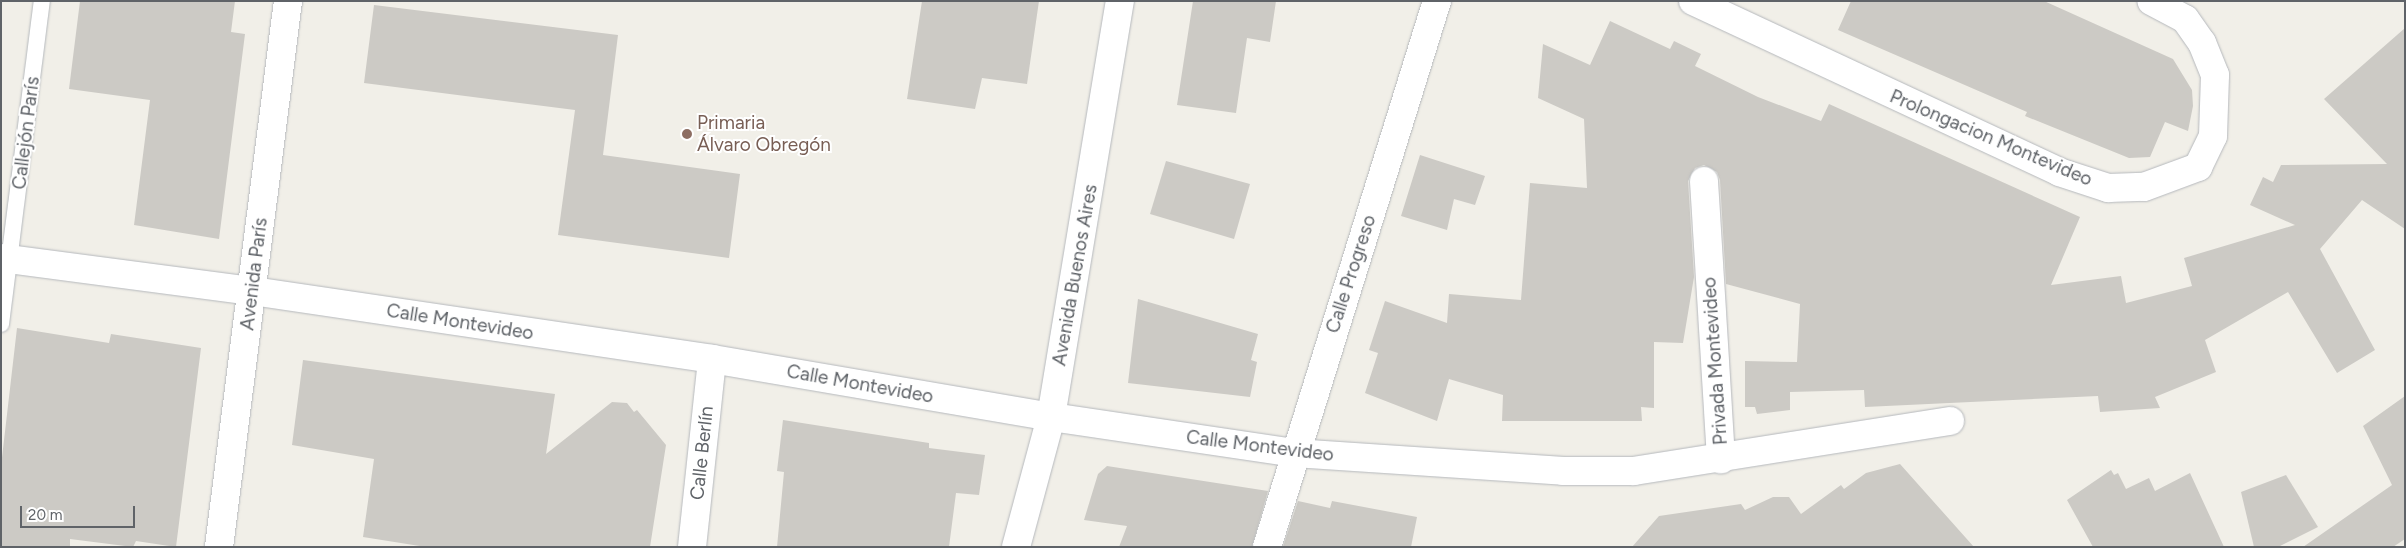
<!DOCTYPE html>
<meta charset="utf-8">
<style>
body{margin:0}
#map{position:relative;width:2406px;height:548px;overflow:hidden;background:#f1efe8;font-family:Figtree,sans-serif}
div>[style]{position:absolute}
.building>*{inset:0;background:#cccac5}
.roads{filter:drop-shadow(0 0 1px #b5b8bc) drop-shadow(0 0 1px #b5b8bc)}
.service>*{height:16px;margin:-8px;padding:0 8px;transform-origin:8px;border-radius:8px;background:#fff}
.minor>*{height:28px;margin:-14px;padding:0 14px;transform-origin:14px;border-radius:14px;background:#fff}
.secondary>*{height:28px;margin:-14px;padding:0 14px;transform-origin:14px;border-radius:14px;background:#fff}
.dots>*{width:14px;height:14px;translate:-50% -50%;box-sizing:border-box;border:2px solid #fff;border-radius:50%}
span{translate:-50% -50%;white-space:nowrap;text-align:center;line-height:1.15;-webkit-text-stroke:4px #fff;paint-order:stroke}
.education-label{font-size:19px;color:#785e54}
.left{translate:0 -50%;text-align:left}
.street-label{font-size:19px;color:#5f6368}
.frame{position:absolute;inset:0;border:2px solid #5f6368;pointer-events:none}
.scale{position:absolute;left:20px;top:506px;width:115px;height:22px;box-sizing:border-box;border:2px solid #5f6368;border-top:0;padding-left:6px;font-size:15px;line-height:18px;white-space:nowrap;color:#5f6368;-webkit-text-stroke:4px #fff;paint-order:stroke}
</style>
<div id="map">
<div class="building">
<i style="clip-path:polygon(80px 1px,235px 1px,231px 32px,245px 34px,219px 239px,134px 225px,150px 100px,69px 89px)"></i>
<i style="clip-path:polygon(922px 1px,1039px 1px,1027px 84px,982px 78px,975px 109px,907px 99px)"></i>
<i style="clip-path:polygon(1193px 1px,1276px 1px,1270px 42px,1247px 38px,1236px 113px,1177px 105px)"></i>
<i style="clip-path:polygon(1851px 1px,2044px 1px,2173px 59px,2192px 90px,2193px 106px,2188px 131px,2165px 122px,2150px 157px,2129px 158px,2025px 116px,2027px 112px,1838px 30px)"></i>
<i style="clip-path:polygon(374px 5px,618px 35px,603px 155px,740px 174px,729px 258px,558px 235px,575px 110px,364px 83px)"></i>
<i style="clip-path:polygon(1610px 21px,1670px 49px,1674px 41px,1701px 54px,1695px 66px,1758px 97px,1821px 121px,1829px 104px,2080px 217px,2051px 285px,2121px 276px,2126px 303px,2192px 286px,2184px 258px,2295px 225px,2250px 205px,2263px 177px,2273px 182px,2281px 165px,2387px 164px,2324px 99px,2405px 28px,2405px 229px,2362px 200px,2320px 249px,2375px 350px,2337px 373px,2288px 292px,2205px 340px,2216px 372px,2155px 397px,2160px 408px,2100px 412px,2098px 396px,1865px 407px,1864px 390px,1790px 392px,1790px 410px,1757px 414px,1755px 407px,1745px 407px,1745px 361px,1797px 362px,1800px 304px,1726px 284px,1720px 180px,1717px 172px,1704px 165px,1695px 168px,1688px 181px,1694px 277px,1683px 343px,1654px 342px,1654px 408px,1641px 407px,1642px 421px,1502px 421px,1503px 395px,1449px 379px,1437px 421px,1365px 393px,1378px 353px,1369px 350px,1385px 301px,1447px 323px,1449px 294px,1521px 300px,1530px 183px,1587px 188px,1584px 119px,1538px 98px,1543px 44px,1590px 65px)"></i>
<i style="clip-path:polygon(1420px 155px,1485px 176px,1475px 205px,1454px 199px,1447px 230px,1401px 216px)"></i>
<i style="clip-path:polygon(1166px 161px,1250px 184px,1234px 239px,1150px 214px)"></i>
<i style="clip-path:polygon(1138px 299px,1258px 334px,1251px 360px,1257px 362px,1250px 397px,1128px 383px)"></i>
<i style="clip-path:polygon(17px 328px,109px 343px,111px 334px,201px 348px,176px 547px,136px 541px,133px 547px,70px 539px,70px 547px,1px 547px,1px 466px)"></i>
<i style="clip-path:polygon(303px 360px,555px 394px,546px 454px,612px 402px,627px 403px,634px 412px,637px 410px,666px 445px,650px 547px,426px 547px,363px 537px,374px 459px,292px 445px)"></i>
<i style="clip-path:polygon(2405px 396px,2405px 539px,2393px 547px,2303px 547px,2392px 485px,2363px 426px)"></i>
<i style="clip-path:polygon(783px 420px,929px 443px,929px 448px,985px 455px,979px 495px,956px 493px,949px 547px,777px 547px,784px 472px,777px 471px)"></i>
<i style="clip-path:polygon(1900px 464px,1974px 547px,1632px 547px,1659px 516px,1741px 504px,1745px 510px,1773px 497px,1789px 497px,1801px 514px,1841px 485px,1844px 489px,1866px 473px)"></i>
<i style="clip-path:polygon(1107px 466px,1268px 491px,1252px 547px,1119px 547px,1127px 526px,1084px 520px,1098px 474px)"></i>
<i style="clip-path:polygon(2111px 470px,2114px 475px,2118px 473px,2126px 489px,2149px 478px,2155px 491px,2190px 473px,2224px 547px,2093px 547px,2067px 500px)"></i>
<i style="clip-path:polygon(2286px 475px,2318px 527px,2278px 547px,2254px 547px,2241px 492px)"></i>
<i style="clip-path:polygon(1298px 501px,1330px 508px,1332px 501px,1417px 517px,1411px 547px,1283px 547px)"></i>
</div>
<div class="roads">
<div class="service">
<i style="left:1px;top:324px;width:326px;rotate:-82.8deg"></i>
</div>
<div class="minor">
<i style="left:1693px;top:1px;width:404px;rotate:25deg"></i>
<i style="left:2059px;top:172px;width:52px;rotate:18.1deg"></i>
<i style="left:2108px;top:188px;width:36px;rotate:-2deg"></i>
<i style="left:2144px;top:187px;width:58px;rotate:-20.3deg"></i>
<i style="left:2198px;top:167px;width:34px;rotate:-64deg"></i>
<i style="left:2213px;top:136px;width:61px;rotate:-88.1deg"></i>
<i style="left:2215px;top:75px;width:35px;rotate:-112deg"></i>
<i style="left:2202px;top:43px;width:29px;rotate:-125deg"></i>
<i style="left:2185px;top:19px;width:38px;rotate:-152deg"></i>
<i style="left:1704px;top:181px;width:279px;rotate:86.5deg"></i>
<i style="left:1px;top:258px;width:253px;rotate:7.5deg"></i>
<i style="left:252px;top:291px;width:465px;rotate:8.4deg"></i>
<i style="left:712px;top:359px;width:344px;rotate:9.7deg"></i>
<i style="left:1051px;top:417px;width:246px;rotate:8.4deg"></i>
<i style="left:1294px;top:453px;width:270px;rotate:3.8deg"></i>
<i style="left:1563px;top:471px;width:71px"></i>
<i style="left:1634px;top:471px;width:320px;rotate:-9deg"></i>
<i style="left:692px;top:547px;width:189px;rotate:-83.9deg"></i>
<i style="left:1016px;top:547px;width:135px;rotate:-74.9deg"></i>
<i style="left:1051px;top:417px;width:422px;rotate:-80.6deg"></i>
<i style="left:1267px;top:547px;width:572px;rotate:-72.71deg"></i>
</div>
<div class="secondary">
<i style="left:219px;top:547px;width:550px;rotate:-82.8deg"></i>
</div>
</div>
<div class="dots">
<i style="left:687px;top:134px;background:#8d6e63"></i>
</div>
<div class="education-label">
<span class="left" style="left:697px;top:134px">Primaria<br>Álvaro Obregón</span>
</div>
<div class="street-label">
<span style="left:26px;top:133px;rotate:-83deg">Callejón París</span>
<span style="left:1991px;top:138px;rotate:23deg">Prolongacion Montevideo</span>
<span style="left:254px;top:274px;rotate:-83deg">Avenida París</span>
<span style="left:1351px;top:274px;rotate:-72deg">Calle Progreso</span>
<span style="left:1075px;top:275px;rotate:-80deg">Avenida Buenos Aires</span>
<span style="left:460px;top:322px;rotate:9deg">Calle Montevideo</span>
<span style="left:1715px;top:361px;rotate:-94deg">Privada Montevideo</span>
<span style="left:860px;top:384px;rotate:10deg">Calle Montevideo</span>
<span style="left:1260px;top:446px;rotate:7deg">Calle Montevideo</span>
<span style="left:702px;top:453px;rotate:-84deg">Calle Berlín</span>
</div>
<div class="frame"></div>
<div class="scale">20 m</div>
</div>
